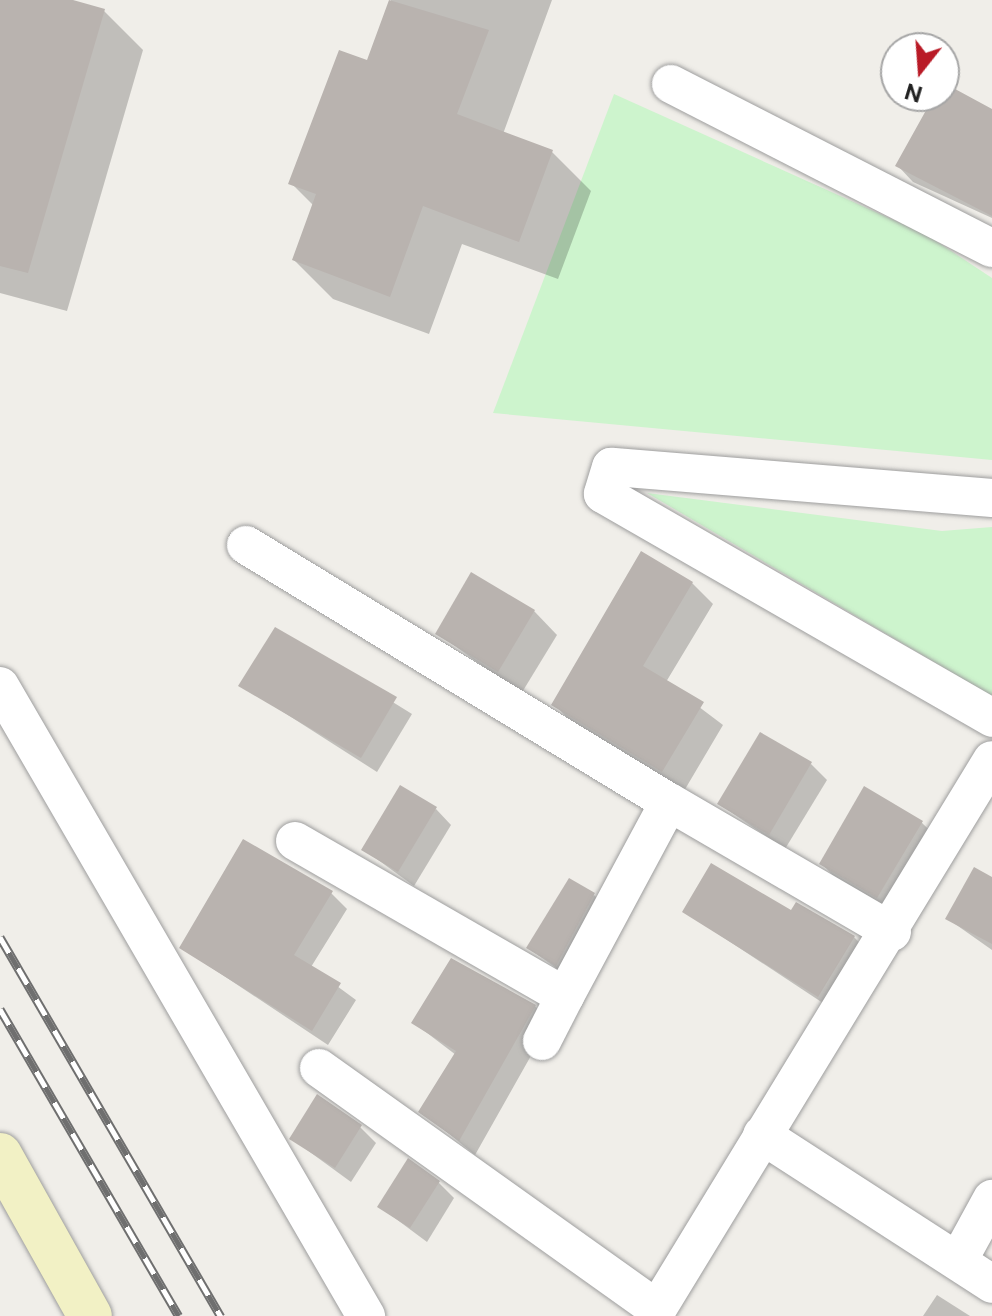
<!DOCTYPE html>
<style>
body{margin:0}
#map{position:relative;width:992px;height:1316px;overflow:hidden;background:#f0eee9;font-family:"Public Sans",sans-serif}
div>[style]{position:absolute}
.park>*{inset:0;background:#cdf4cd}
.shadow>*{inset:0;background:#0003}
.building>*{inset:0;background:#b9b3af}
.roads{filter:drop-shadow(0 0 2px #9e9e9e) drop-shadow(0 0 2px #9e9e9e)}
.street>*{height:38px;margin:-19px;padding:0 19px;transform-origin:19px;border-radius:19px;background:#fff}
.secondary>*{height:44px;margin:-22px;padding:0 22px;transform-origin:22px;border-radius:22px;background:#f2f1c5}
.rail>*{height:9px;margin-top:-4.5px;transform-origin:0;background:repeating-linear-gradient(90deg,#fff 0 18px,#6f6f6f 0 36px);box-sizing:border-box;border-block:2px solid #6f6f6f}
span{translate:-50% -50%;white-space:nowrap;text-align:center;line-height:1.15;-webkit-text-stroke:6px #fff;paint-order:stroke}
.north{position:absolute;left:880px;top:32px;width:80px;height:80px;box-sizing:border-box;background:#fff;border:2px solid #a6a6a6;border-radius:50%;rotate:197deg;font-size:22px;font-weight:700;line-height:32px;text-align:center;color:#212121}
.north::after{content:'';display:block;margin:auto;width:28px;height:36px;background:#b91a26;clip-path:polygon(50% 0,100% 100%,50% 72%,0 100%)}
</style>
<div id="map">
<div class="park">
<i style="clip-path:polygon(614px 94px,927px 235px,992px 278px,992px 460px,493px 413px)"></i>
<i style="clip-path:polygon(647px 493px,942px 531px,992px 527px,992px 696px)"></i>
</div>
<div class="shadow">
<i style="clip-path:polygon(0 0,65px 0,104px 11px,143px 50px,67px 311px,0 293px)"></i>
<i style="clip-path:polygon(391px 0,552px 0,503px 134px,552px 152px,591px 191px,558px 279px,462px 244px,429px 334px,333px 299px,294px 260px,314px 206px,291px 183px,368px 63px)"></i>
<i style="clip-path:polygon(944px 85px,992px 112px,992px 218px,913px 182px,898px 166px)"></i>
<i style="clip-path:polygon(692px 583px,713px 604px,666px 682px,723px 725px,684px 791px,574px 725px,554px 704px)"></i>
<i style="clip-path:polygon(534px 611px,557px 635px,521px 694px,437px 633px)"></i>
<i style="clip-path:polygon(275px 629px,412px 714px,377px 772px,241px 685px)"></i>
<i style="clip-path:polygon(811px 764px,827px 780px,785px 849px,719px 804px)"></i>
<i style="clip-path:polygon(436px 809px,451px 825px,414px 886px,363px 849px)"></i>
<i style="clip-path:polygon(921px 822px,945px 845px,901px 920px,844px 887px,821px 863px)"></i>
<i style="clip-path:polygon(992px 878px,992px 950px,948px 919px)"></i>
<i style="clip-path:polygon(331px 893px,347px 909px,311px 967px,356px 1000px,328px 1045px,182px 948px)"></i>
<i style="clip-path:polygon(594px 895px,610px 911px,573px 980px,528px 948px)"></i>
<i style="clip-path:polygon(685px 912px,792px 913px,854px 937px,869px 953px,835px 1011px)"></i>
<i style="clip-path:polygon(535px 1006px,550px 1022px,475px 1155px,421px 1111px,456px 1055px,414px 1023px)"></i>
<i style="clip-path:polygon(360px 1127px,376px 1143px,351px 1182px,292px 1139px)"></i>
<i style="clip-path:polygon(438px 1182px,454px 1198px,427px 1242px,380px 1207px)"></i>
<i style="clip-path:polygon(937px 1295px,970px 1316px,923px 1316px)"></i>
</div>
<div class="building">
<i style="clip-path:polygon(0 0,73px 0,105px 9px,28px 273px,0 266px)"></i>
<i style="clip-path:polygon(389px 0,489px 30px,457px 114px,553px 150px,519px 242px,423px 206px,390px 297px,292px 260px,316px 194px,288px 184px,339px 50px,367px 60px)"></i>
<i style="clip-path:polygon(944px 83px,992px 109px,992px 216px,895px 166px,934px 96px,944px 96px)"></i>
<i style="clip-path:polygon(641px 551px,693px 582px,643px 666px,704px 702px,662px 772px,551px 705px)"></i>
<i style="clip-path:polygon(471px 572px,535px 610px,498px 672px,435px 634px)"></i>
<i style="clip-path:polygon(275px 627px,397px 697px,361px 758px,238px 686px)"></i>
<i style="clip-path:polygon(760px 732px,812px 762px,769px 835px,717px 804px)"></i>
<i style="clip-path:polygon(400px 785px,437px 807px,398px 872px,361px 850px)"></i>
<i style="clip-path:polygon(864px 786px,923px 821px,877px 898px,819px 864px)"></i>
<i style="clip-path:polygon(243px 839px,333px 891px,294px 955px,341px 983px,312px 1031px,179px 948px)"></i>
<i style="clip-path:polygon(711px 863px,791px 910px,796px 902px,855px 936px,818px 997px,682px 912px)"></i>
<i style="clip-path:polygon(974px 867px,992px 877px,992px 944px,945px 919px)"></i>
<i style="clip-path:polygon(569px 878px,595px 893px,556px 966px,526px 948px)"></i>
<i style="clip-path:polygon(451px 958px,536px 1005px,459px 1141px,418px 1112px,456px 1051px,411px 1023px)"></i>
<i style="clip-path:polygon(317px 1094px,362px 1125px,335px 1168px,289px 1139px)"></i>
<i style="clip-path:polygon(408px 1158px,440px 1181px,410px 1228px,377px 1207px)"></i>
</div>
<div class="roads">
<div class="street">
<i style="left:671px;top:84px;width:360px;rotate:27.1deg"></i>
<i style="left:992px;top:498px;width:382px;rotate:-175.3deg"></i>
<i style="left:611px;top:467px;width:28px;rotate:107deg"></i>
<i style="left:603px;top:494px;width:449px;rotate:29.9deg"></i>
<i style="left:246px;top:545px;width:495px;rotate:31.3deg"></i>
<i style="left:0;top:686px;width:729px;rotate:59.85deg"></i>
<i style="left:295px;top:841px;width:311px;rotate:29.9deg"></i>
<i style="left:565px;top:996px;width:220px;rotate:-61.8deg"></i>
<i style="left:669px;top:802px;width:258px;rotate:30.2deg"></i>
<i style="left:542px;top:1041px;width:51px;rotate:-62.9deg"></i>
<i style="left:319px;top:1068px;width:415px;rotate:35.5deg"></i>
<i style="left:762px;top:1135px;width:274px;rotate:32.9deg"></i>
<i style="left:958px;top:1261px;width:71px;rotate:-61.3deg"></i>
<i style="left:653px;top:1316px;width:651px;rotate:-58.63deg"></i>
</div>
<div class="secondary">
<i style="left:0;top:1155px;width:184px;rotate:60.8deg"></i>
</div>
</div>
<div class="rail">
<i style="left:0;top:937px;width:439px;rotate:59.8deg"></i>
<i style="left:0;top:1009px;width:355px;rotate:59.8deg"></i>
</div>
<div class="north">N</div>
</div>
